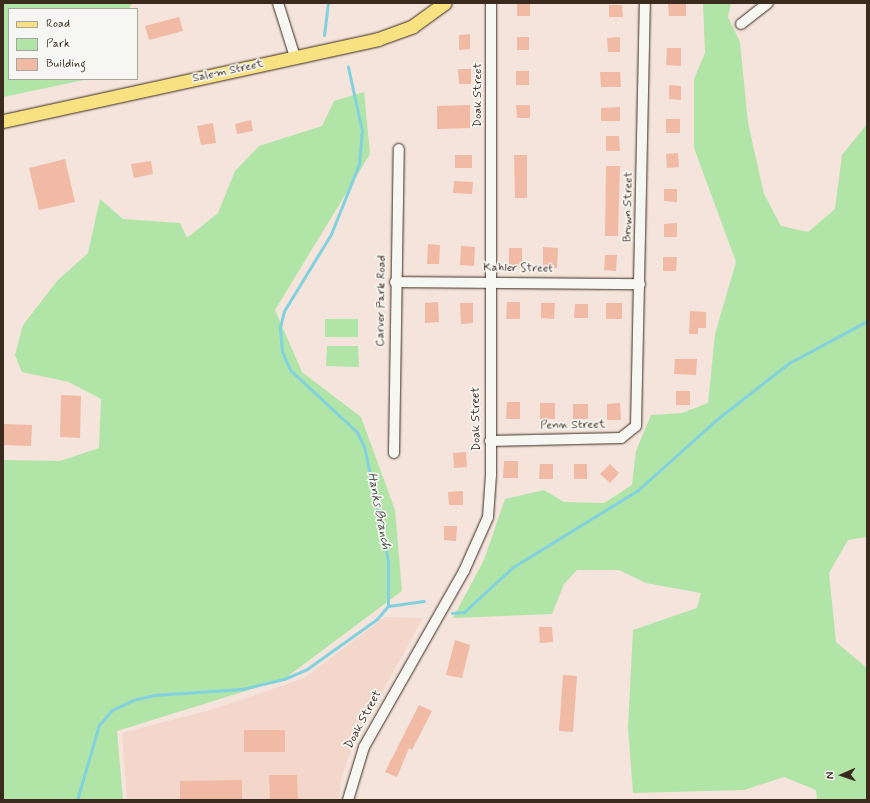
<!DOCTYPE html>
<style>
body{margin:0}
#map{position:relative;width:870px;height:803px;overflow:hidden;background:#f4e4db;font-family:Mynerve,sans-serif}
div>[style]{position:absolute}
.built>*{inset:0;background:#f3d7ca}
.green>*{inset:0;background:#b0e5a7}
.stream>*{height:3px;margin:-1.5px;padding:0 1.5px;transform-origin:1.5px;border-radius:1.5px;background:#82d1de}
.building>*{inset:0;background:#f0baa4}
.roads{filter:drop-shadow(0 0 1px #3b2a1e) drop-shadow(0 0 1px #3b2a1e)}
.minor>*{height:10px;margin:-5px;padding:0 5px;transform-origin:5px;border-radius:5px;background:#f6f6f2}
.major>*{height:13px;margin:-6.5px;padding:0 6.5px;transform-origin:6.5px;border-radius:6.5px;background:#f8e181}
span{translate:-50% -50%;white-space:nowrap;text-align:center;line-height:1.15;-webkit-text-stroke:3.5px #f6f6f2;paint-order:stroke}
.street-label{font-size:12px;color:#3b2a1e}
.water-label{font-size:13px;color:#4d544e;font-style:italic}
.frame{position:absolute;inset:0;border:4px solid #3b2a1e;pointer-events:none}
.legend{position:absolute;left:8px;top:8px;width:130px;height:72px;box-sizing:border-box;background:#f6f6f2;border:1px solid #aba49d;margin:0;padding:5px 7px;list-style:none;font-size:12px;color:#3b2a1e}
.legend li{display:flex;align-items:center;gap:8px;height:20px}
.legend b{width:20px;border:1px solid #aba49d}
.north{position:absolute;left:822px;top:755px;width:40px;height:40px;-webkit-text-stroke:3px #f6f6f2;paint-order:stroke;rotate:268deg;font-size:11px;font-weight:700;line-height:16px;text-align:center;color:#3b2a1e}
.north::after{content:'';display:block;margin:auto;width:14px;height:18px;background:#3b2a1e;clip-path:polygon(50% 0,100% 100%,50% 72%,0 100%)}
</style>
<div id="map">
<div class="built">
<i style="clip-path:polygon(385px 617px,423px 618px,352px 747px,341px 780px,339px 800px,127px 800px,122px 733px,214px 709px,304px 678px)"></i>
</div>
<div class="green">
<i style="clip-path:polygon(3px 3px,132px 3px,129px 9px,9px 9px,9px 79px,89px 79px,3px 97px)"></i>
<i style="clip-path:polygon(703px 3px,731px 3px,728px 17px,740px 42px,748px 123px,764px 194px,781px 226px,808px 232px,835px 209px,842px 155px,867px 124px,867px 537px,848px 540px,829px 573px,836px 642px,867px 668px,867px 800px,817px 800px,816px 790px,784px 777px,744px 790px,633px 793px,628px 727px,633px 630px,697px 608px,701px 593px,646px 583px,619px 570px,577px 570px,564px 584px,552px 614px,453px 618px,484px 560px,505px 499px,544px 490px,564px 502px,604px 503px,632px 485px,636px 451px,651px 415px,682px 413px,708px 403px,715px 334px,736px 262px,694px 148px,694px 79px,705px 53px)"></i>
<i style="clip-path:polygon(364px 92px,370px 154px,275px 310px,302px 372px,361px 417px,395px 510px,402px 591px,284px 679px,117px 731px,123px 800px,3px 800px,3px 460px,60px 461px,99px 448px,101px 399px,69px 382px,22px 372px,15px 355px,23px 325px,57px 281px,88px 253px,100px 199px,123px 219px,180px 223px,187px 238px,218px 213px,235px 171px,259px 146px,322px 126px,334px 101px)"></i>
<i style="clip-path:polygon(325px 319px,358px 319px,358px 337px,325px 337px)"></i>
<i style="clip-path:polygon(327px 346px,358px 346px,359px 367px,326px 366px)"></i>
</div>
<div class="stream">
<i style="left:324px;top:35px;width:32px;rotate:-83deg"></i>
<i style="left:388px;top:606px;width:36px;rotate:-8deg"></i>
<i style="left:452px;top:613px;width:12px;rotate:-5deg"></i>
<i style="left:464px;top:612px;width:67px;rotate:-42.6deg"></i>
<i style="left:513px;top:567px;width:147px;rotate:-31.6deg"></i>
<i style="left:638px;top:490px;width:105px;rotate:-41.9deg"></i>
<i style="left:716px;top:420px;width:93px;rotate:-38deg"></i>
<i style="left:789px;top:363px;width:89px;rotate:-28.3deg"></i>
<i style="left:77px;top:800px;width:78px;rotate:-73.7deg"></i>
<i style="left:99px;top:725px;width:20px;rotate:-49deg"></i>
<i style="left:112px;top:710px;width:23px;rotate:-25deg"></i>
<i style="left:133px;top:700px;width:22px;rotate:-13deg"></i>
<i style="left:154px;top:695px;width:88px;rotate:-3.9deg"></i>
<i style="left:242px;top:689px;width:43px;rotate:-13.4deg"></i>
<i style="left:284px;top:679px;width:25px;rotate:-23deg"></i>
<i style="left:307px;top:669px;width:86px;rotate:-35.5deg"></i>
<i style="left:377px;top:619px;width:17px;rotate:-50deg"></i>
<i style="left:388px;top:606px;width:46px;rotate:-90deg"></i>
<i style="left:388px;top:560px;width:116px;rotate:-101.9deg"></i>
<i style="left:364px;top:446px;width:16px;rotate:-117deg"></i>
<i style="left:357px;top:432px;width:91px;rotate:-137.2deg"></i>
<i style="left:290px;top:370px;width:21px;rotate:-113deg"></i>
<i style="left:282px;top:351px;width:24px;rotate:-95deg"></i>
<i style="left:280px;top:327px;width:16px;rotate:-76deg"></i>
<i style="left:284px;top:311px;width:90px;rotate:-58.6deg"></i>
<i style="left:331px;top:234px;width:75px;rotate:-68.2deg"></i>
<i style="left:359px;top:164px;width:33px;rotate:-85deg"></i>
<i style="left:362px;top:131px;width:66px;rotate:-102.3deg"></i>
</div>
<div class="building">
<i style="clip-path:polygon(517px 3px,530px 3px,530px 16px,517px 16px)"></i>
<i style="clip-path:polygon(668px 3px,686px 3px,686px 16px,669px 16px)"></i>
<i style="clip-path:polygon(609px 5px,622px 5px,623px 17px,609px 17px)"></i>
<i style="clip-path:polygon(179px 17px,183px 31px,149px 40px,145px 26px)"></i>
<i style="clip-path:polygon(470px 34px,470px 49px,459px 50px,459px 35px)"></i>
<i style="clip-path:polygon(517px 37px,529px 37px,529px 50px,517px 50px)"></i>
<i style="clip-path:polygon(620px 37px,620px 52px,608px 52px,607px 38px)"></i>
<i style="clip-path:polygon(667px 48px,681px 48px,681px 66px,666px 65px)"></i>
<i style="clip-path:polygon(458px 69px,471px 69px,471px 84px,459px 84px)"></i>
<i style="clip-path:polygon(516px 71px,529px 71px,529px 85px,516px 85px)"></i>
<i style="clip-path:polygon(600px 72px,620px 72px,621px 87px,601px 87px)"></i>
<i style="clip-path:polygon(669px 85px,681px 86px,681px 100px,669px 99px)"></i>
<i style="clip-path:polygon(470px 105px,470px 128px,437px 129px,437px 106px)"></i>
<i style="clip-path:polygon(516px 105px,530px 105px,530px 118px,517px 118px)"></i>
<i style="clip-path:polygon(620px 107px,620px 121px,601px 121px,601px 108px)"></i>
<i style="clip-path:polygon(666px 119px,680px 119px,680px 133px,666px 133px)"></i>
<i style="clip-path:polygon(251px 120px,253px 131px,237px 134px,235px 124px)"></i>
<i style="clip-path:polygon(213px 123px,216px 143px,201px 145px,197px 126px)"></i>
<i style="clip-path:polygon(606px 136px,619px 136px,620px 151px,606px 151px)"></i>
<i style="clip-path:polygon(678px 153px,679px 167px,667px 168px,666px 154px)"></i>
<i style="clip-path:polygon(455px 155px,472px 155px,472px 168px,455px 168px)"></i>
<i style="clip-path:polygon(514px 155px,527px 155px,527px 198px,515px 198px)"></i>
<i style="clip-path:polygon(65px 159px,75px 202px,39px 210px,29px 168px)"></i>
<i style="clip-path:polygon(151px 161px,153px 174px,134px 178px,131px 164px)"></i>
<i style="clip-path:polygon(606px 166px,620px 166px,618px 236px,605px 236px)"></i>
<i style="clip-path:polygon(454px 181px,473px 182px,472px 194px,453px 193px)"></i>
<i style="clip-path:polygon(664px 189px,677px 189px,677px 202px,664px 201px)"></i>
<i style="clip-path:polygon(677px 223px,677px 237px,664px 237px,664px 224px)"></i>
<i style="clip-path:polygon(428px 244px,440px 245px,439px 264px,427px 264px)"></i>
<i style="clip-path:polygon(461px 246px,475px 247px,474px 266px,460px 265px)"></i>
<i style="clip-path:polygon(543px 247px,558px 248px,557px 268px,543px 268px)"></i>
<i style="clip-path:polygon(509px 248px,522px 248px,522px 268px,509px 267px)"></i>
<i style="clip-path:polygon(605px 255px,617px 255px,616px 271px,604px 270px)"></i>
<i style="clip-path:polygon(663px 257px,677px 257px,676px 271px,663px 271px)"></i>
<i style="clip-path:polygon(438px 302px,439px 322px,425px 323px,425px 303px)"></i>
<i style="clip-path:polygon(507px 302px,520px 302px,520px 319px,506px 319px)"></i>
<i style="clip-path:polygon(460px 303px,473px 303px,473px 323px,461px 324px)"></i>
<i style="clip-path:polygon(541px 303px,555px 303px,554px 319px,541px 318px)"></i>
<i style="clip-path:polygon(606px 303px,622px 303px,622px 319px,606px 319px)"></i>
<i style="clip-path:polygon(575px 304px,588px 304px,588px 318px,574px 318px)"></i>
<i style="clip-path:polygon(690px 311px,706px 312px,706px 328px,698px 328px,698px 334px,689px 334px)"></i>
<i style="clip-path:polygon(675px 359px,697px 359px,696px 375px,674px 374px)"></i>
<i style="clip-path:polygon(676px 391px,690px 391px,690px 405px,676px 405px)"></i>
<i style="clip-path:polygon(61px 395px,81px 396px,80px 438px,60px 437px)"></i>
<i style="clip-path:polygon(507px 402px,520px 402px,520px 419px,506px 419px)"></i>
<i style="clip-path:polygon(540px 403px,555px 403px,555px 419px,540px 419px)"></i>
<i style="clip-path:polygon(620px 403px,621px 420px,607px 420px,607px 404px)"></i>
<i style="clip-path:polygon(573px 404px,588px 404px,588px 419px,573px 419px)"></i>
<i style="clip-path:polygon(3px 424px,32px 425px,31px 446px,3px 445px)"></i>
<i style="clip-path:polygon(466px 452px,467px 467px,454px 468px,453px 453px)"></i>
<i style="clip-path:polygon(504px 461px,518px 461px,518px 478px,503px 478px)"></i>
<i style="clip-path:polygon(540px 464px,553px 464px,553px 479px,539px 479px)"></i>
<i style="clip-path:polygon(574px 464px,587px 464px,587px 479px,574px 479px)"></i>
<i style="clip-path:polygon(610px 464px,619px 473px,610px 483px,600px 474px)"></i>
<i style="clip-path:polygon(463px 491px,463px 505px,449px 505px,448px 492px)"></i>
<i style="clip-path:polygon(444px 526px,457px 526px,456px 541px,444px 540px)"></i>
<i style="clip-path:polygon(539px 627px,552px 627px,553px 642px,540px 643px)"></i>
<i style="clip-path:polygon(455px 640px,470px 645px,462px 678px,446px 675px)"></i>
<i style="clip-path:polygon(563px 675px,577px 676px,573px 732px,559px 731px)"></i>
<i style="clip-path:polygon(419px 705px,432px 711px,412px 750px,409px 748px,397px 777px,385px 772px)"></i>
<i style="clip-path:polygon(244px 730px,285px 730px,285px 752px,244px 752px)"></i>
<i style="clip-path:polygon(269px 775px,297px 775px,298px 800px,270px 800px)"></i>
<i style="clip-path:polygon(242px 780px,242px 800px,180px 800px,180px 781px)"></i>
</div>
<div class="roads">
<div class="minor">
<i style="left:278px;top:3px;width:57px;rotate:72.5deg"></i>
<i style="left:741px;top:24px;width:34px;rotate:-38deg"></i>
<i style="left:395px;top:282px;width:245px;rotate:0.5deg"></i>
<i style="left:490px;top:441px;width:131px;rotate:-1.3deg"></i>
<i style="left:621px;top:438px;width:19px;rotate:-39deg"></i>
<i style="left:636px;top:426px;width:423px;rotate:-88.8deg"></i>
<i style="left:394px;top:453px;width:304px;rotate:-89.1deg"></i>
<i style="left:348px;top:800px;width:55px;rotate:-73.2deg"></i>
<i style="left:364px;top:747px;width:202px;rotate:-60.4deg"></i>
<i style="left:464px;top:571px;width:59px;rotate:-66deg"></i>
<i style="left:488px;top:517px;width:42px;rotate:-85.9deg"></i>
<i style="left:491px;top:475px;width:472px;rotate:-90deg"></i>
</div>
<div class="major">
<i style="left:3px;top:121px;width:384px;rotate:-12.3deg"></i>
<i style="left:378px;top:39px;width:37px;rotate:-20deg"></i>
<i style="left:413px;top:26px;width:39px;rotate:-36deg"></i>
</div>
</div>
<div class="street-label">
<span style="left:228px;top:72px;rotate:-12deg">Salem Street</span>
<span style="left:479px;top:95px;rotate:-90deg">Doak Street</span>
<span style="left:629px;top:207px;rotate:-89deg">Brown Street</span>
<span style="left:518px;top:269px;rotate:1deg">Kahler Street</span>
<span style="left:382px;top:301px;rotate:-89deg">Carver Park Road</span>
<span style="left:477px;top:419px;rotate:-91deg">Doak Street</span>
<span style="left:573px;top:426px;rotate:-1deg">Penn Street</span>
<span style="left:364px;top:720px;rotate:-62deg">Doak Street</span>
</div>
<div class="water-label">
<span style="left:378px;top:511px;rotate:79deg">Hanks Branch</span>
</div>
<div class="frame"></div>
<ul class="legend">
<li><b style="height:5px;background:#f8e181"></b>Road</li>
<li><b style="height:11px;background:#b0e5a7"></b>Park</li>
<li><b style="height:11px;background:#f0baa4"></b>Building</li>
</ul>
<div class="north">N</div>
</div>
